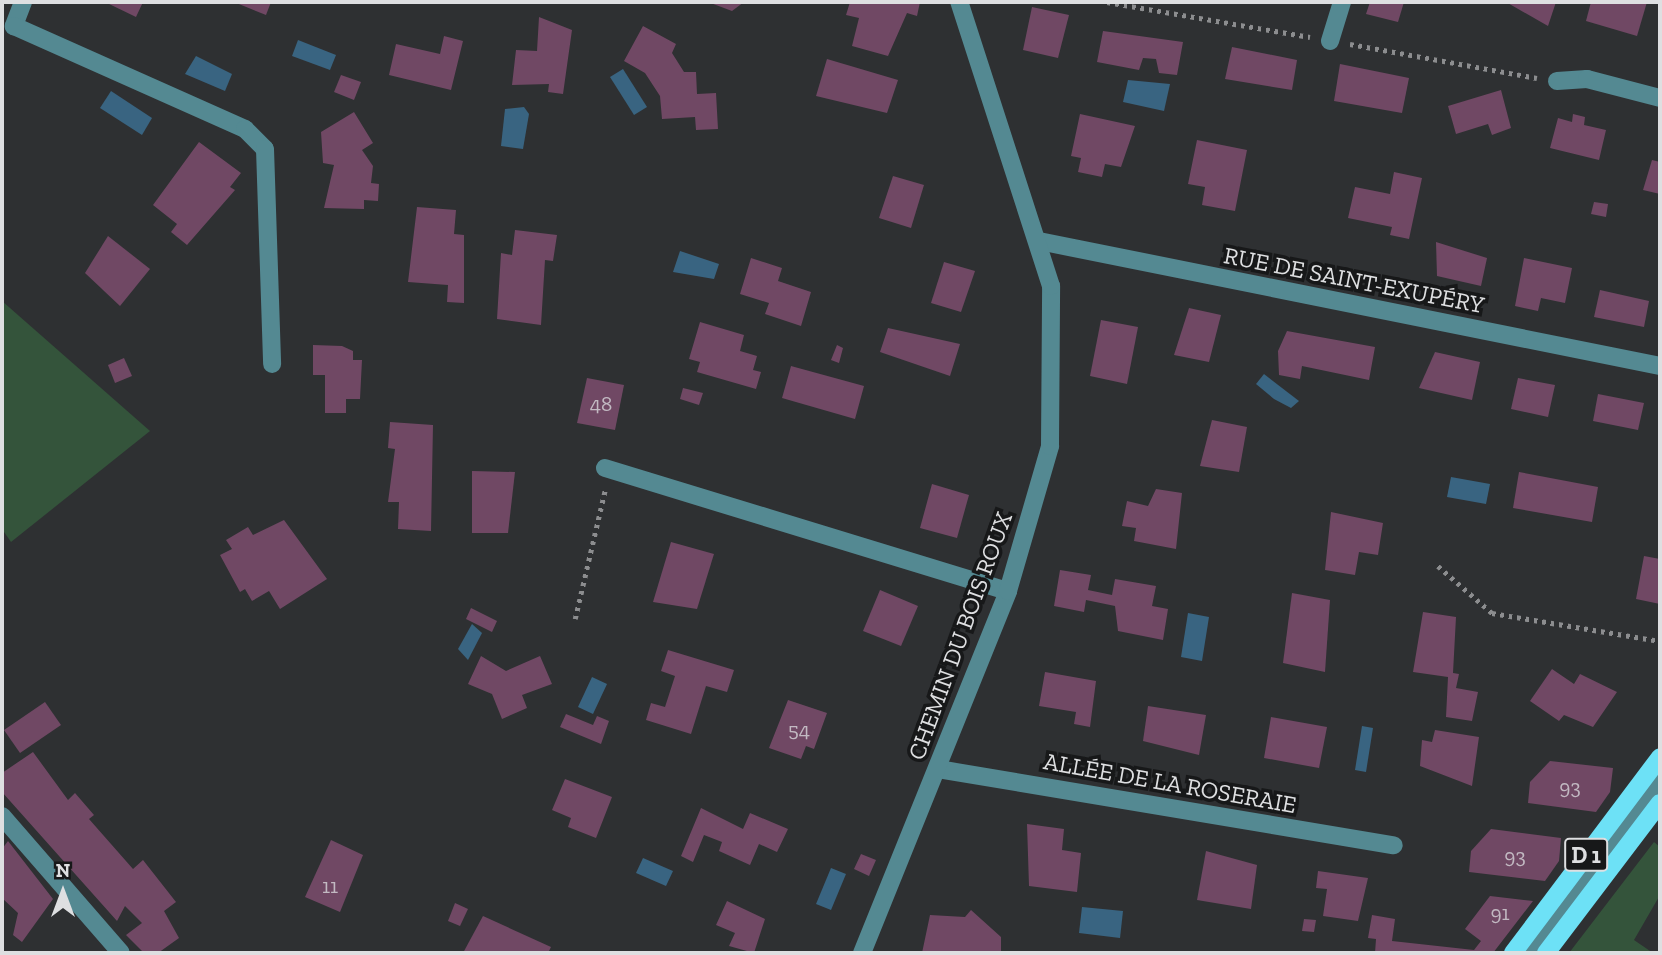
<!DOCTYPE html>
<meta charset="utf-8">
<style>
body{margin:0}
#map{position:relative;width:1662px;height:955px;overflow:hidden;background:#2e3032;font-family:"Zilla Slab",serif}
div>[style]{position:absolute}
.green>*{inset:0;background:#34543b}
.water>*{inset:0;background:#396481}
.building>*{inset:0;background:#704864}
.path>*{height:4.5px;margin-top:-2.25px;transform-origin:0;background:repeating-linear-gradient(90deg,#8c8d8f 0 3.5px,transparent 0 8.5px)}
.minor>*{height:18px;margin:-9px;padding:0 9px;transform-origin:9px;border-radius:9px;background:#548992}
.major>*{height:18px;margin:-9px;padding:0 9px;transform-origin:9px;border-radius:9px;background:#6de1f6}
span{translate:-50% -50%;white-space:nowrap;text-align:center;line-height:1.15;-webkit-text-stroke:7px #171819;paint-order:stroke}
.number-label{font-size:21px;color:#c2b9c2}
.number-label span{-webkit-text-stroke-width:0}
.shield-label span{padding:2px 5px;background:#171819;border:2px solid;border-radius:5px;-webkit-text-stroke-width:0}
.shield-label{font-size:23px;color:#dedfe1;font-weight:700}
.street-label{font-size:24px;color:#dedfe1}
.frame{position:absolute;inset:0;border:4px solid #dedfe1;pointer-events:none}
.north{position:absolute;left:28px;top:857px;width:70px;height:70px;-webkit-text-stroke:5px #171819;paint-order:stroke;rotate:0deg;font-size:19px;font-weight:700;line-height:28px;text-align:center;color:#dedfe1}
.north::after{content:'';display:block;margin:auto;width:24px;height:32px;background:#dedfe1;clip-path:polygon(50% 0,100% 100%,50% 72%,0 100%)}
</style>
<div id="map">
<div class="green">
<i style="clip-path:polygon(2px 301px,150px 431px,11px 542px,2px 529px)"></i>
<i style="clip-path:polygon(1654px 842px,1660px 847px,1660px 895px,1634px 940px,1653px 953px,1569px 953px)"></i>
</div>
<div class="water">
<i style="clip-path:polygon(298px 40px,336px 55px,330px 70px,292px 56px)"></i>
<i style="clip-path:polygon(196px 56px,232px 74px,225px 91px,185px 74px)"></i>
<i style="clip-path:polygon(623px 69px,647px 107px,634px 115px,610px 77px)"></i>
<i style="clip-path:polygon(1128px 80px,1170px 84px,1164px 111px,1123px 102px)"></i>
<i style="clip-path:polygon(111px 91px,152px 118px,142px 135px,100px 108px)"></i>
<i style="clip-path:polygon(524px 107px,529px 114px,523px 149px,501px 146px,505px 109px)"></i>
<i style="clip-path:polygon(680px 251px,719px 264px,714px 279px,673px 272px)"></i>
<i style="clip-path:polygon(1264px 374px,1299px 401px,1291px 408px,1274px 399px,1256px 384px)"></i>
<i style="clip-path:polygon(1451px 477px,1490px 484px,1486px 504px,1447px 497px)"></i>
<i style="clip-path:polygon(1188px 613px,1209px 617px,1202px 661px,1181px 657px)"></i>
<i style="clip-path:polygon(472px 624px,482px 633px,468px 660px,458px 649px)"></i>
<i style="clip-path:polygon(592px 677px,607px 684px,593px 714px,578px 707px)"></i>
<i style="clip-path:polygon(1362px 726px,1373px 728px,1366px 772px,1355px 770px)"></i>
<i style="clip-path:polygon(643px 858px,673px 871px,666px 886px,636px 873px)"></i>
<i style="clip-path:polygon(831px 868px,846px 874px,831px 910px,816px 904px)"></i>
<i style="clip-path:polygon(1082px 907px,1123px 911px,1120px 938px,1079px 933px)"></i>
</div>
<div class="building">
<i style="clip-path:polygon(105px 2px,143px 2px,136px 17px)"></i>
<i style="clip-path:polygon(234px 2px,271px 2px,266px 15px)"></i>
<i style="clip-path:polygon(708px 2px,744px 2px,732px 11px)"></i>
<i style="clip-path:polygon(850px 2px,920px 2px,917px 16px,907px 13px,888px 56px,852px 46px,859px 18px,846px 15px)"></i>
<i style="clip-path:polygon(1370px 2px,1404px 2px,1398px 22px,1366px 14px)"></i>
<i style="clip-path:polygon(1506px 2px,1556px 2px,1548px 26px)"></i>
<i style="clip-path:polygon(1591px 2px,1647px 2px,1637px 36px,1586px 21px)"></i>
<i style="clip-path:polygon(1032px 7px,1069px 15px,1058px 58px,1023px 50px)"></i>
<i style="clip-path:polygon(539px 17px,572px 30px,563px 94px,548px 92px,549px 84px,512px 85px,516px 50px,537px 51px)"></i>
<i style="clip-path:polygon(643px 26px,676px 44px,672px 53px,684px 72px,696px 72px,697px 94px,716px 93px,718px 129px,696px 130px,695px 117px,662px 119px,660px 96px,645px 73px,624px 61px)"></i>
<i style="clip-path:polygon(1103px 31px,1183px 42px,1177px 75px,1159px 73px,1156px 59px,1143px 58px,1139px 70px,1097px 62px)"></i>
<i style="clip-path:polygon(444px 36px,463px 41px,451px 90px,389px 75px,396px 44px,440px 54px)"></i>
<i style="clip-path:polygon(1232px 47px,1297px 60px,1292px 90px,1225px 79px)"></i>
<i style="clip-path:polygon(827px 59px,898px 80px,887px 113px,816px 96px)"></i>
<i style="clip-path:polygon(1340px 64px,1409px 78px,1402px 113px,1334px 101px)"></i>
<i style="clip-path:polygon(341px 75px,361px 82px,354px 100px,334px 92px)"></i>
<i style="clip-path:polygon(1501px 90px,1511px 128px,1492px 135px,1488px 124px,1456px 134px,1448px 106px)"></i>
<i style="clip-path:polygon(354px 112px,373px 143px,362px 150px,373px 166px,371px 183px,379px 184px,378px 201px,364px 200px,364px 209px,324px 208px,334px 165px,323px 163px,321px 132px)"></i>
<i style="clip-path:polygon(1080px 114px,1135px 126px,1121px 167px,1105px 164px,1102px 177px,1078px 172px,1081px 158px,1071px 156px)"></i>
<i style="clip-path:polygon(1573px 114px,1585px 117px,1584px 125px,1606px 130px,1599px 160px,1550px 148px,1558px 118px,1572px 122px)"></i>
<i style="clip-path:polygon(1197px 140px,1247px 150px,1235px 211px,1202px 205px,1205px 187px,1188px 184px)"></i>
<i style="clip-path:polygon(199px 142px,241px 173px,230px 187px,235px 190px,187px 245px,171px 232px,177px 224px,153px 205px)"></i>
<i style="clip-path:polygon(1652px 160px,1660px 162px,1660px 194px,1643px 190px)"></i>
<i style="clip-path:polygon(1394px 172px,1422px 178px,1409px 239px,1390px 235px,1392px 227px,1348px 218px,1355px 187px,1390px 194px)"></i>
<i style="clip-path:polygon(893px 176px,924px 185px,911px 228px,879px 218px)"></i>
<i style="clip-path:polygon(1594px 202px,1608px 204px,1606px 217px,1591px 214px)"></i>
<i style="clip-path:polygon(417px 207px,456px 210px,454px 234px,464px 235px,464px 303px,447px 302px,448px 285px,408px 282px)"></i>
<i style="clip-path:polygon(515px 230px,557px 235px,553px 261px,545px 260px,541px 325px,497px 319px,501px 253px,512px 255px)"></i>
<i style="clip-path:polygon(108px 236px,150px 269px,120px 306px,85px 273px)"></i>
<i style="clip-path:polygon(1436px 242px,1487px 258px,1481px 286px,1437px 276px)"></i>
<i style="clip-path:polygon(751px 258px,782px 268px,778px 281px,811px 292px,801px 326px,765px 314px,769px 303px,740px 294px)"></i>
<i style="clip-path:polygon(1524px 258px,1572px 268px,1565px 303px,1541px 298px,1538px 311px,1515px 306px)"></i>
<i style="clip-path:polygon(944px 262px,975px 271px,961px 312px,931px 303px)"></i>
<i style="clip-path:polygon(1600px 290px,1649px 301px,1644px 327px,1594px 317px)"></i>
<i style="clip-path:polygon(1189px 308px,1221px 315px,1209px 362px,1174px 355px)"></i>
<i style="clip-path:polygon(1101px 320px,1138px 327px,1127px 384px,1090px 376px)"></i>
<i style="clip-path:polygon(700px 322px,744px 335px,740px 351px,757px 356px,753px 370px,761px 372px,756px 389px,697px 372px,700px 362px,689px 359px)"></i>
<i style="clip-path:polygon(888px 328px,960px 344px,950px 376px,880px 352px)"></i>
<i style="clip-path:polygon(1287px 331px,1375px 347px,1369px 380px,1302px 366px,1300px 379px,1279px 375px,1278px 351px)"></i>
<i style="clip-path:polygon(313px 345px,342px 346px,353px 351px,353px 360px,362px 360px,360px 399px,346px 399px,346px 413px,325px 413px,325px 375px,313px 375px)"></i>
<i style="clip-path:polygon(837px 345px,843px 348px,839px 363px,831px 360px)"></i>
<i style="clip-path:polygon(1435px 352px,1480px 362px,1472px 400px,1419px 388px)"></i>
<i style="clip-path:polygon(124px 358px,132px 376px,115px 383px,108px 365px)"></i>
<i style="clip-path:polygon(791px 366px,864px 386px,855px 419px,782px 398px)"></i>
<i style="clip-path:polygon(587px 378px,624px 385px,615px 430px,577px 423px)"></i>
<i style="clip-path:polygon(1518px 378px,1555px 385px,1548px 417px,1511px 409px)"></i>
<i style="clip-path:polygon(683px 388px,703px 393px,699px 405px,680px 399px)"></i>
<i style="clip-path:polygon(1598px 394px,1644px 403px,1638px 430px,1593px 421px)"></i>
<i style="clip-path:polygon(1212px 420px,1247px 427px,1239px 472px,1200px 466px)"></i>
<i style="clip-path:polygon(390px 422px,433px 425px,431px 531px,398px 529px,399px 502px,388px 502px,395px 449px,388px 448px)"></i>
<i style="clip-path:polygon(472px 471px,515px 472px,508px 533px,472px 533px)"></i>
<i style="clip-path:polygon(1519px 472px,1598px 487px,1592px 522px,1513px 508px)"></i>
<i style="clip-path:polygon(932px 484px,969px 495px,957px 538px,920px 528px)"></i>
<i style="clip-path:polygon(1156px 489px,1182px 493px,1176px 549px,1134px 541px,1136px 528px,1122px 526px,1127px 501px,1148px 506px)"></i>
<i style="clip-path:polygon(1331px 512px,1383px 523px,1378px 555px,1359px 552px,1355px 575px,1325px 570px)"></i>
<i style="clip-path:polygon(284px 520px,327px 579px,280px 609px,269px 591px,252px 601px,245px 589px,240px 592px,220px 555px,232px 549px,226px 540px,248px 527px,253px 535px)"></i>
<i style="clip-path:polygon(671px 542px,714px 554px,697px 609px,653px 602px)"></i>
<i style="clip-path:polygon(1644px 556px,1660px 559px,1660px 604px,1636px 599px)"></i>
<i style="clip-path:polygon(1060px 570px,1091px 575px,1088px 590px,1112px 595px,1115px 579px,1156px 586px,1152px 606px,1168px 609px,1163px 640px,1118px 631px,1115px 606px,1086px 600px,1084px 612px,1054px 606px)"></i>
<i style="clip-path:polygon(880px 590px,918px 606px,901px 646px,863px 631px)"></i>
<i style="clip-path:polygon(1292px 593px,1330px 600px,1325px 672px,1283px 663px)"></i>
<i style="clip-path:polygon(471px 608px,497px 621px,492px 632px,466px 619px)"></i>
<i style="clip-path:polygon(1423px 612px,1456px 617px,1453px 673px,1459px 674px,1456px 688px,1478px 692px,1472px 721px,1446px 717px,1448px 677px,1413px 672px)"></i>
<i style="clip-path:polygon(668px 650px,734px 670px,727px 692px,706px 686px,691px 734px,646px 720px,651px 703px,665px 707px,675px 676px,661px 671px)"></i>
<i style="clip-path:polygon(481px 656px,506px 671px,540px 656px,552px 684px,522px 695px,527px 708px,502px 719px,492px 694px,468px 684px)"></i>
<i style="clip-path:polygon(1552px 669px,1574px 684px,1580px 674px,1617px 692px,1593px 727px,1564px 715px,1559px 721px,1530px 701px)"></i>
<i style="clip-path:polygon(1045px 672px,1096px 681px,1090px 727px,1074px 724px,1076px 712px,1039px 706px)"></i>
<i style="clip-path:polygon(788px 700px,827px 713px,814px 749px,806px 746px,801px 759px,769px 748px)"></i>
<i style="clip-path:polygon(45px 702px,61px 725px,20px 753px,4px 730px)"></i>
<i style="clip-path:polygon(1148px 706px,1206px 715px,1199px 755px,1143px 741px)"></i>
<i style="clip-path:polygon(566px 714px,593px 725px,597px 716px,609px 721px,601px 744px,560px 727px)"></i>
<i style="clip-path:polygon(1271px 717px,1327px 727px,1319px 768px,1264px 758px)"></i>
<i style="clip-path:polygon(1435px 730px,1479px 737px,1472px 786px,1420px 766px,1422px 740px,1432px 742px)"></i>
<i style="clip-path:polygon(33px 752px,68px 800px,75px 793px,94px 815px,89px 819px,133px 869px,143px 860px,176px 902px,164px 911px,179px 938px,158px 953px,144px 953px,126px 935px,142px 923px,125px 906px,117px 921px,2px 792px,2px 773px)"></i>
<i style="clip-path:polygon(1550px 761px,1613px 768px,1610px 792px,1596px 812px,1528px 803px,1530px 782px)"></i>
<i style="clip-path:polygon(565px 779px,612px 797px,596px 838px,568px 827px,571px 818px,552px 810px)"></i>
<i style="clip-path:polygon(701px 808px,743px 829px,750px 813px,788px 829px,777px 852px,759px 844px,750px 865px,719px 851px,722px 842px,704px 835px,693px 862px,681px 856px)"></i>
<i style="clip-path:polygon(1027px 824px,1064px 829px,1062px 850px,1081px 853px,1077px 892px,1029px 886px)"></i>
<i style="clip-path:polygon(1491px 829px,1561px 838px,1559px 861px,1545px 881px,1469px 872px,1471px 851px)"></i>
<i style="clip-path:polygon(331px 840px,363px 855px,340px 912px,305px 897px)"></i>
<i style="clip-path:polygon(8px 841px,53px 899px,22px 942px,13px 935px,18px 913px,2px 898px,2px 849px)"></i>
<i style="clip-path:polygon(1206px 851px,1257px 865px,1251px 909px,1197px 900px)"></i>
<i style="clip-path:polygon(861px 854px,876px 860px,869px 876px,854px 869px)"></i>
<i style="clip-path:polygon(1318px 871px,1368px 878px,1358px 921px,1323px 916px,1327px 889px,1316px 888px)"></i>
<i style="clip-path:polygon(1490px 896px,1533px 901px,1493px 953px,1375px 953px,1376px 939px,1368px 938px,1372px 915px,1395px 919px,1392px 941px,1474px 950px,1481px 941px,1465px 929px)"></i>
<i style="clip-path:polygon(727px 901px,765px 919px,754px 953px,729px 946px,735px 933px,716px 925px)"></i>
<i style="clip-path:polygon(455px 903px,468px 909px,460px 926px,448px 921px)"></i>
<i style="clip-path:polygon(971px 910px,1001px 937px,1001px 953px,922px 953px,930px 915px,965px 917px)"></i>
<i style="clip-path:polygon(483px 916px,551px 947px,548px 953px,463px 953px)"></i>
<i style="clip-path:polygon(1304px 919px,1316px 920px,1314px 932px,1302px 931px)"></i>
</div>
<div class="path">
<i style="left:1107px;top:2px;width:206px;rotate:9.8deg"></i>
<i style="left:1350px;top:44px;width:190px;rotate:10.3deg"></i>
<i style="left:1438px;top:566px;width:72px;rotate:41deg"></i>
<i style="left:1492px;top:613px;width:170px;rotate:9.5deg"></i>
<i style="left:575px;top:619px;width:132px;rotate:-76.9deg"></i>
</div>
<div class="minor">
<i style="left:23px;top:2px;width:26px;rotate:111deg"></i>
<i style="left:14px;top:26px;width:253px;rotate:24deg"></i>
<i style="left:245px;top:129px;width:28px;rotate:45deg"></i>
<i style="left:265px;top:149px;width:215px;rotate:88.1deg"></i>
<i style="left:1330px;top:41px;width:41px;rotate:-72.9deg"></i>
<i style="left:1557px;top:81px;width:30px;rotate:-4deg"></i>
<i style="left:1587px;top:79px;width:75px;rotate:14.6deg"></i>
<i style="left:1039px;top:241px;width:633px;rotate:11.38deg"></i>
<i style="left:605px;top:468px;width:421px;rotate:17deg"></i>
<i style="left:938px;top:769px;width:462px;rotate:9.5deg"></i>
<i style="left:2px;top:816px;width:181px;rotate:49deg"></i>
<i style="left:862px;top:953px;width:390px;rotate:-68deg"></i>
<i style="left:1008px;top:591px;width:151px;rotate:-73.8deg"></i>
<i style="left:1050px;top:446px;width:160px;rotate:-89.6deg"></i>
<i style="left:1051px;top:286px;width:299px;rotate:-107.9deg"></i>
<i style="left:1529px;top:953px;width:217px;rotate:-52.9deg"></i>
</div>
<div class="major">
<i style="left:1513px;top:953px;width:245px;rotate:-53.1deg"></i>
<i style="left:1546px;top:953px;width:188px;rotate:-52.8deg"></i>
</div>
<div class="number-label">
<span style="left:601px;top:404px">48</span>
<span style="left:799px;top:730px">54</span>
<span style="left:1570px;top:787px">93</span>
<span style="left:1515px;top:856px">93</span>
<span style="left:330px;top:886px">11</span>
<span style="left:1500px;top:913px">91</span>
</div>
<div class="shield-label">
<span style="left:1586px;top:855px">D 1</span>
</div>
<div class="street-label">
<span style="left:1354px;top:280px;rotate:11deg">RUE DE SAINT-EXUPÉRY</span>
<span style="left:960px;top:636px;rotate:-70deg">CHEMIN DU BOIS ROUX</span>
<span style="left:1170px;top:783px;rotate:10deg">ALLÉE DE LA ROSERAIE</span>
</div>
<div class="frame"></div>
<div class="north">N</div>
</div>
